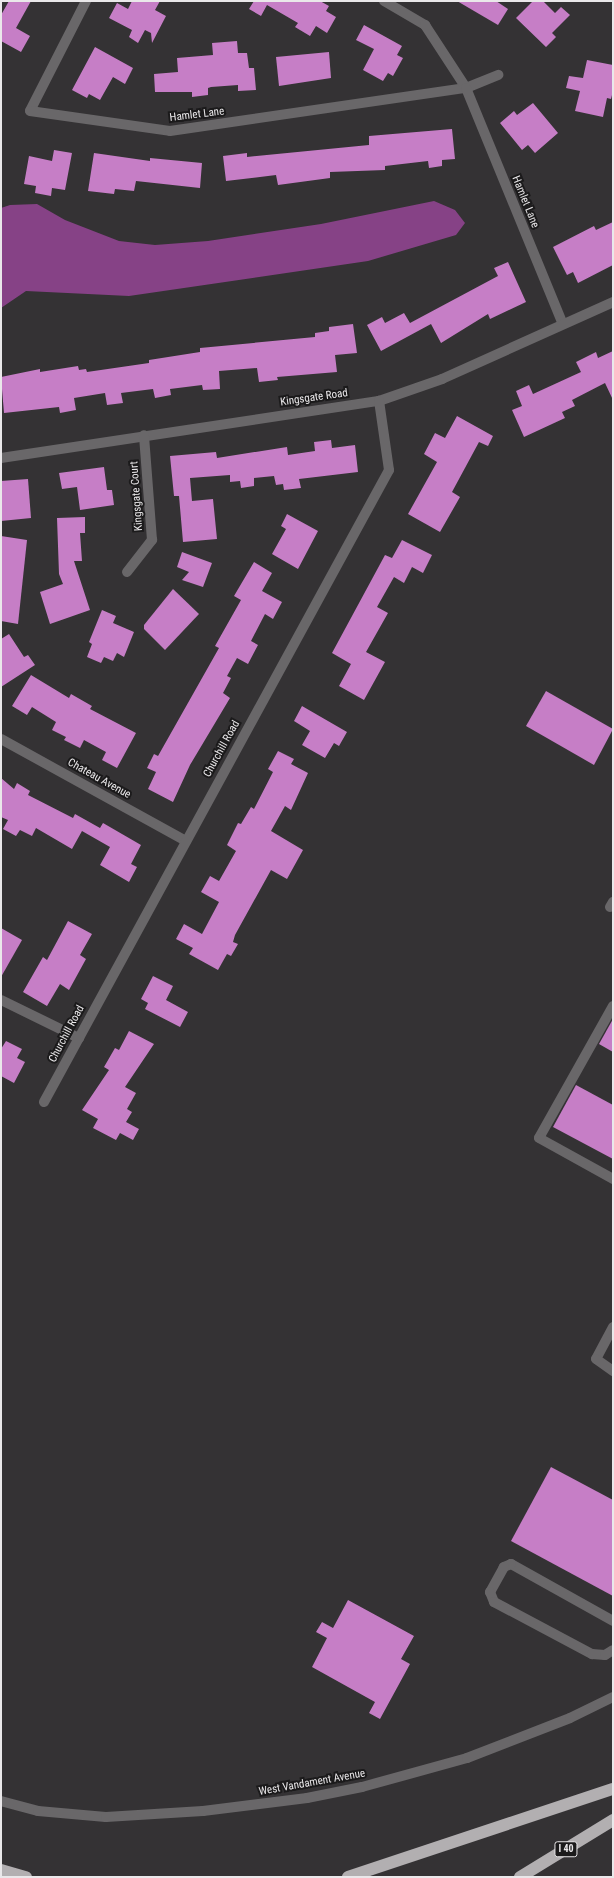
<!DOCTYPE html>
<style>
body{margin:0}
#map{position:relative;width:614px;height:1878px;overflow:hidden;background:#343234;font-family:"Roboto Condensed",sans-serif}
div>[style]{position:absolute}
.water>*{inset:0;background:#864286}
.building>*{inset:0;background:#c67ec6}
.minor>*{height:10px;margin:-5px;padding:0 5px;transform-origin:5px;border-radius:5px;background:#696769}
.highway>*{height:12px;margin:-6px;padding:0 6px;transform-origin:6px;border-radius:6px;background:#b2afb1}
span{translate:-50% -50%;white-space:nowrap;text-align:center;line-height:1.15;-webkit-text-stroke:4px #1b1a1b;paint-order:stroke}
.shield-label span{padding:1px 3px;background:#1b1a1b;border:1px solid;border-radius:3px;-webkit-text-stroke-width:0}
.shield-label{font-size:10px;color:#eae8ea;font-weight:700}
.street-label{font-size:11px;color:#eae8ea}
.frame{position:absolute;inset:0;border:2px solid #eae8ea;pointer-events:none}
</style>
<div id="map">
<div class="water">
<i style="clip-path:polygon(434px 201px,455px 210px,465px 223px,456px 235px,368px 261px,129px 296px,26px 291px,1px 308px,1px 208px,10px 205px,37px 204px,65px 220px,119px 241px,155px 245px,208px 241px,321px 224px)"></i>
</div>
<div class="building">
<i style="clip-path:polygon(9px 1px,31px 1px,16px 28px,30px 36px,21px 52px,1px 41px,1px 15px)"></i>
<i style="clip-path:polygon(132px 1px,160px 1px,155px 10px,166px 16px,152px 43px,151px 33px,145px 30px,138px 43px,129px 37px,132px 30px,109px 18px,117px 3px,128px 9px)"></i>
<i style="clip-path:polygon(254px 1px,320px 1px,329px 6px,326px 11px,336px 17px,327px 33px,316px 26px,310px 36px,295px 27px,298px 23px,267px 5px,261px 16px,249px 9px)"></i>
<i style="clip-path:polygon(457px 1px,496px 1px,508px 9px,498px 25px)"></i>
<i style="clip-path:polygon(533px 1px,543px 1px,555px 13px,561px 7px,570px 15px,552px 33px,556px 37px,546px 47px,516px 18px)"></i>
<i style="clip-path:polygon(364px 25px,402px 46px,397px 55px,403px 58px,393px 76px,388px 73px,383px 81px,363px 70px,374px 49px,356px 40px)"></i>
<i style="clip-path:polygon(237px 41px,238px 53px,247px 53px,249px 68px,254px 68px,256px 90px,238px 91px,238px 85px,211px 87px,208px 88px,208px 95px,192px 97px,192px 92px,155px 92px,154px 74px,178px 72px,177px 58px,213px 55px,212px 43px)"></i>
<i style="clip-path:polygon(95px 47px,133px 68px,125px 84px,113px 77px,100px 100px,89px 94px,87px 98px,72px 90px)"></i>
<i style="clip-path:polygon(329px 52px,331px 78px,279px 86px,276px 57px)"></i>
<i style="clip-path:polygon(587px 60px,613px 65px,613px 91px,611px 99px,607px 98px,603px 117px,575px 111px,580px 91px,566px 88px,569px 76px,583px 78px)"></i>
<i style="clip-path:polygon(533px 103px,558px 133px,535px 153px,528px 145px,522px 150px,500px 123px,514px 111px,517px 115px)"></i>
<i style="clip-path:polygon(452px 129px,455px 159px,442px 160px,442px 166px,429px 168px,428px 161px,385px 166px,385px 170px,330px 172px,330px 178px,278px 185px,276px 175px,226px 181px,223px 156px,247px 153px,247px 157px,369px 145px,369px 136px)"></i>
<i style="clip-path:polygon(54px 150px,72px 153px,65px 190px,52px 188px,51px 196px,35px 193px,36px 186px,24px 184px,29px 156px,52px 161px)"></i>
<i style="clip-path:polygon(94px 153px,150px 161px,150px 158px,202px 163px,200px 188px,136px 181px,134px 191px,115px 189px,114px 194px,88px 191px)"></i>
<i style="clip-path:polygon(613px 222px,613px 265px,578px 283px,573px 272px,567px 275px,553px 247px,594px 226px,596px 230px)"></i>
<i style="clip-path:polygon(508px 262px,526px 302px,490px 319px,488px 314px,441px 343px,431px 324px,381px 351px,367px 325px,382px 317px,385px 323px,404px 313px,410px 323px,498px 276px,494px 268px)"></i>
<i style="clip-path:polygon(353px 324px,357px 353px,335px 355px,337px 372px,277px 377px,278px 380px,259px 382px,257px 368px,219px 371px,220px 389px,203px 390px,202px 385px,170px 389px,171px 395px,155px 398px,153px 389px,121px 393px,123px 403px,107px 405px,105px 393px,74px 398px,76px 410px,60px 413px,59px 407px,4px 413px,1px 377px,40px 369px,40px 372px,78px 366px,79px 370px,86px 369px,87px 372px,149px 363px,149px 360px,200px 352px,200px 348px,315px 337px,315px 333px,329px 331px,329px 327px)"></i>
<i style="clip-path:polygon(613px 351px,613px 400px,605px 383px,572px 400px,575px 406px,562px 412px,565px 418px,524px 437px,512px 410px,522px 406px,516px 391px,529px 385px,533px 394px,581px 372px,576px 362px,596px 352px,598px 358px)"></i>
<i style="clip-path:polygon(457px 416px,493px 436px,488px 446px,479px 442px,452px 492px,460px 497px,440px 532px,408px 514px,437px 462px,424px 454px,435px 433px,445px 438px)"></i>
<i style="clip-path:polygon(331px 440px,332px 448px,355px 445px,358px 472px,299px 479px,301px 488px,284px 490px,283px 484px,276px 485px,274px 476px,254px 478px,254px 486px,241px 488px,240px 481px,230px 482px,230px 475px,190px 478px,192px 501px,213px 499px,217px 539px,183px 542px,179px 496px,174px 496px,170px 456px,216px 452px,217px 458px,287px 447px,288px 455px,315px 451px,314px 442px)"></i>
<i style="clip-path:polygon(104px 467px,107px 490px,112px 490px,114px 505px,80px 510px,77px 487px,62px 489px,59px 473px)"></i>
<i style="clip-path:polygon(28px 479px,31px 518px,1px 521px,1px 481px)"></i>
<i style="clip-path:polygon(287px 514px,318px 531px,298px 569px,272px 554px,286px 529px,281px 526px)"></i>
<i style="clip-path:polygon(85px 517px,85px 533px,80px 533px,82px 561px,74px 561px,90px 610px,50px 624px,40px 592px,63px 584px,59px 574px,57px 518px)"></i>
<i style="clip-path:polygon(1px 536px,27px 540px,18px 624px,1px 621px)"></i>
<i style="clip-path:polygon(402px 540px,432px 555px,423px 573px,412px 567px,404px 583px,394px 577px,377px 607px,388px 613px,366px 652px,385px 662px,364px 700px,339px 686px,351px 664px,332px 653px,385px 555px,392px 558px)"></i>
<i style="clip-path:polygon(182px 552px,212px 563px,203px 587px,182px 580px,189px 572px,177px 567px)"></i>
<i style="clip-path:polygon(254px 562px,272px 573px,262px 591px,282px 602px,273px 619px,265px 614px,251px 641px,258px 645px,248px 664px,237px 658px,227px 676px,231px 678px,223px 693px,230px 698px,190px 765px,173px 802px,148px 789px,156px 772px,147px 768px,154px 754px,158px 756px,219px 648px,215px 646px,241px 600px,234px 596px)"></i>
<i style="clip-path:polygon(173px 589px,199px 614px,165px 650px,144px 629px,144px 625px)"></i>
<i style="clip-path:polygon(102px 610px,116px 616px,113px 623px,134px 632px,124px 657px,117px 653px,113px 661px,104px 657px,101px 663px,87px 657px,92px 644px,89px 642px)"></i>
<i style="clip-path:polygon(9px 634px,24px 657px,28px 655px,35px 665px,1px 687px,1px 639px)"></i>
<i style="clip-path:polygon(31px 675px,69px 698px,71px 694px,92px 706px,90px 709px,136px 733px,117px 768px,102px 760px,106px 752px,84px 740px,80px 748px,64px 740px,66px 737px,52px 730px,56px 722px,32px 707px,27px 715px,12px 706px)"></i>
<i style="clip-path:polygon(546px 691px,613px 729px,594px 765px,526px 726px)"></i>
<i style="clip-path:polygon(302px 706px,347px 732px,339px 746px,334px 743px,325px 758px,302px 745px,310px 731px,294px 721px)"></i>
<i style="clip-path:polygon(278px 751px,294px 759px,291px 764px,308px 773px,291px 810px,285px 806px,271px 831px,303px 850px,287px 879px,271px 870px,235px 935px,233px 942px,238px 944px,231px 956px,227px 954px,218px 970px,189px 954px,193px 948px,176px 939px,184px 924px,202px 934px,219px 902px,201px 892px,210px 876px,219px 881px,236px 851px,227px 845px,238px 823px,241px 824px,251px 807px,254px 809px,273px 772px,268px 769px)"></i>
<i style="clip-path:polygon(1px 778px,14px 789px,17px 783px,30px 791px,28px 795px,73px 818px,75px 814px,100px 828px,103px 823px,141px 845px,131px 864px,137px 867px,129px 882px,100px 865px,110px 847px,82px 831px,72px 849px,36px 828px,32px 836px,20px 830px,16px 836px,3px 829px,8px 820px,1px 817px)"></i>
<i style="clip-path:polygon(68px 921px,92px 934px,80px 955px,86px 959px,69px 990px,60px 984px,47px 1006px,23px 992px,43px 957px,47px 960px)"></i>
<i style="clip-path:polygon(1px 928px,22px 940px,1px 977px)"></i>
<i style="clip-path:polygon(153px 976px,173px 986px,166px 1000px,188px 1012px,180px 1027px,145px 1009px,148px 1003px,141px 999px)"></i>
<i style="clip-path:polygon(613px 1019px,613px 1052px,599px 1044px)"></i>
<i style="clip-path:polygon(129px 1031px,154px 1044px,125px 1087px,136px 1093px,127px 1109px,132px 1112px,126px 1122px,139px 1129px,133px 1140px,120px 1133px,116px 1140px,93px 1128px,98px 1119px,82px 1110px,109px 1070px,104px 1067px,115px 1048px,119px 1050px)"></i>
<i style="clip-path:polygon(6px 1041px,22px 1049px,17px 1058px,25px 1062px,14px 1083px,1px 1076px,1px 1049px)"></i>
<i style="clip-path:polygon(576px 1085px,613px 1105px,613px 1159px,553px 1127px)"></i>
<i style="clip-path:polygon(551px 1467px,613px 1500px,613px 1596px,511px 1541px)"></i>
<i style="clip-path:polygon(348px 1600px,414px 1636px,401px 1659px,410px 1664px,380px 1719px,369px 1713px,375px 1702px,312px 1667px,327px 1638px,316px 1632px,322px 1622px,333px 1628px)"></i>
</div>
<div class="minor">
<i style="left:86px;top:1px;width:123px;rotate:117deg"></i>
<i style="left:30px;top:111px;width:141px;rotate:8.1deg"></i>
<i style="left:170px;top:131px;width:299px;rotate:-8.3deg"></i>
<i style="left:466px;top:88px;width:35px;rotate:-22deg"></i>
<i style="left:384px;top:1px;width:48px;rotate:30.3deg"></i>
<i style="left:425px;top:25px;width:75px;rotate:56.9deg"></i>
<i style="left:466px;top:88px;width:255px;rotate:67.7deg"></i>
<i style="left:1px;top:458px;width:382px;rotate:-8.6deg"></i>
<i style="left:379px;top:401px;width:67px;rotate:-19.2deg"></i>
<i style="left:442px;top:379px;width:188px;rotate:-24.2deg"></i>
<i style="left:127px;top:572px;width:41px;rotate:-52deg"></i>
<i style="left:152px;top:540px;width:105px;rotate:-94.4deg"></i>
<i style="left:1px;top:739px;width:211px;rotate:28.9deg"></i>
<i style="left:610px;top:907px;width:6px;rotate:-59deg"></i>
<i style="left:1px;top:1000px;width:87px;rotate:26deg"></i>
<i style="left:613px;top:1006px;width:151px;rotate:119.3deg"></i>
<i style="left:539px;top:1138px;width:85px;rotate:29deg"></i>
<i style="left:44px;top:1102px;width:720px;rotate:-61.37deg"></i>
<i style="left:389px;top:470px;width:70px;rotate:-98.2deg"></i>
<i style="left:613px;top:1327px;width:36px;rotate:118deg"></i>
<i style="left:596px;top:1359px;width:21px;rotate:35deg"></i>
<i style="left:613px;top:1621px;width:117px;rotate:-150.8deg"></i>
<i style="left:511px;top:1564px;width:8px;rotate:157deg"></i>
<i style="left:504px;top:1567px;width:29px;rotate:119deg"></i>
<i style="left:490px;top:1592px;width:11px;rotate:68deg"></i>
<i style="left:494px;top:1602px;width:111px;rotate:28deg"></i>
<i style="left:592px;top:1654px;width:13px;rotate:4deg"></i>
<i style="left:605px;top:1655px;width:9px;rotate:-32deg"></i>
<i style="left:1px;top:1801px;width:38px;rotate:15deg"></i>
<i style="left:38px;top:1811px;width:68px;rotate:5deg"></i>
<i style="left:106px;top:1817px;width:97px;rotate:-3.5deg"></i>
<i style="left:203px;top:1811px;width:105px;rotate:-7.1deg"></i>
<i style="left:307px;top:1798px;width:56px;rotate:-11.3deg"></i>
<i style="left:362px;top:1787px;width:109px;rotate:-15.4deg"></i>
<i style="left:467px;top:1758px;width:110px;rotate:-21.2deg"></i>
<i style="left:570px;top:1718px;width:48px;rotate:-26deg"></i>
</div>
<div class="highway">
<i style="left:1px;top:1870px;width:26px;rotate:16deg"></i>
<i style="left:348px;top:1877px;width:279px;rotate:-18.4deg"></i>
<i style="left:520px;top:1877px;width:109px;rotate:-31.5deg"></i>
</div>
<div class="shield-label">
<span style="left:566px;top:1849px">I 40</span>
</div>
<div class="street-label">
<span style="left:197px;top:115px;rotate:-7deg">Hamlet Lane</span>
<span style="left:525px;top:202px;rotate:68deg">Hamlet Lane</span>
<span style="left:314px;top:398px;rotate:-8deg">Kingsgate Road</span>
<span style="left:137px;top:496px;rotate:-94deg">Kingsgate Court</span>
<span style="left:222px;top:749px;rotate:-61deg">Churchill Road</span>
<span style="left:99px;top:779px;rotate:29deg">Chateau Avenue</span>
<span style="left:67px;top:1034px;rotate:-62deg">Churchill Road</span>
<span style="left:312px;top:1783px;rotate:-10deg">West Vandament Avenue</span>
</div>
<div class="frame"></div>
</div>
